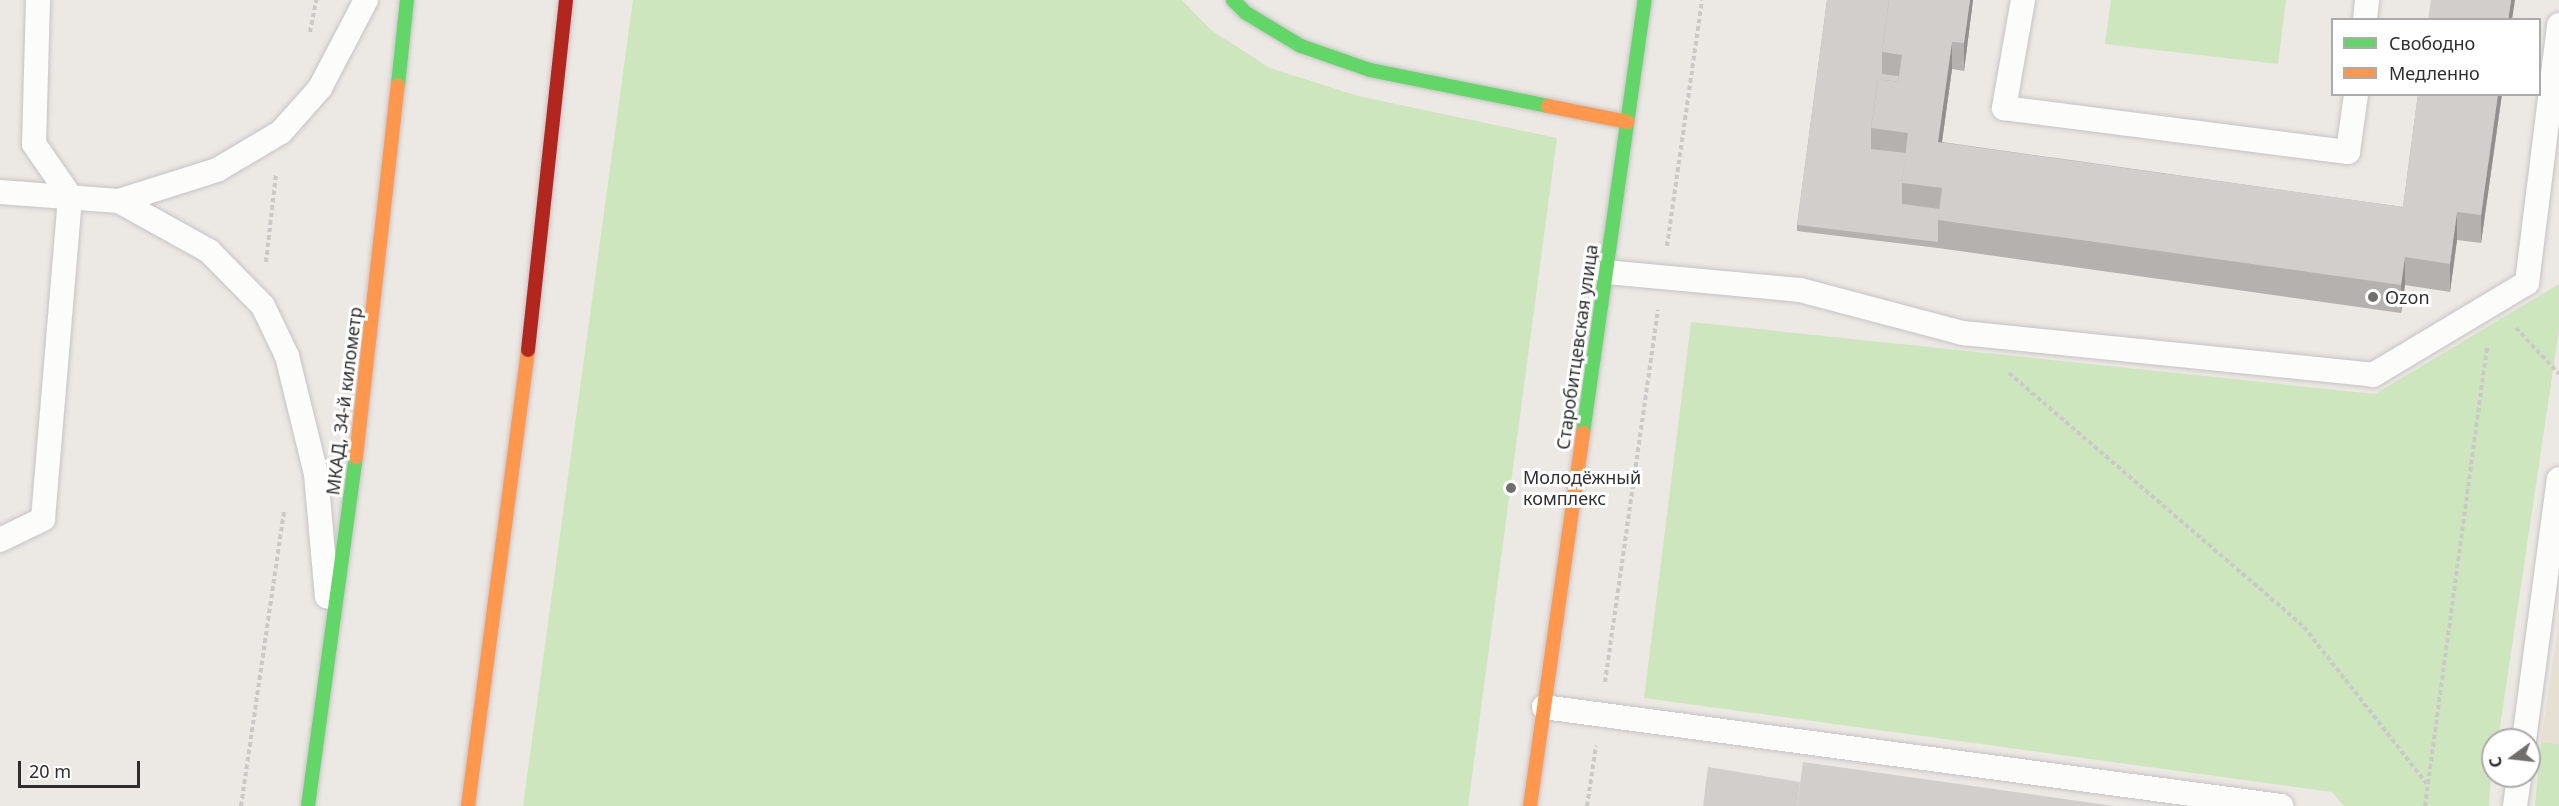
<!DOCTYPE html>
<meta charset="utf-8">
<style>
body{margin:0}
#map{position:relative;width:2559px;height:806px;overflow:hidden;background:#ece8e4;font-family:"Noto Sans",sans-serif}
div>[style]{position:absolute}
.education>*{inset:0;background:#e6e0d3}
.green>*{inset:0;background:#cee6be}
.path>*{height:4px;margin-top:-2px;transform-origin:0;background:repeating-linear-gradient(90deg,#c9c9c8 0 4.5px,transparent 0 7.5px)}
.roads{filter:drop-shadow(0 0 2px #c5c4c5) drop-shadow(0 0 2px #c5c4c5)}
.lane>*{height:24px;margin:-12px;padding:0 12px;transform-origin:12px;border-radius:12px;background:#fcfcfb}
.fast>*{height:14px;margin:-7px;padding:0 7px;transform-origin:7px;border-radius:7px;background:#63d668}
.slow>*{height:14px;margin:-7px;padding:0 7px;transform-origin:7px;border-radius:7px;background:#ff974d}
.jam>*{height:14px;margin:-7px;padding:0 7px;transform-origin:7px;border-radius:7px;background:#b3261e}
.wall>*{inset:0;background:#b4b1af}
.shaded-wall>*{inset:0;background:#92908e}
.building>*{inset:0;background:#d1cecb}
.dots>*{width:16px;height:16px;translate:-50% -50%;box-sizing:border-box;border:3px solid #fff;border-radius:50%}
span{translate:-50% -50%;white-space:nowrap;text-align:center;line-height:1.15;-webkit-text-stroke:6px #fff;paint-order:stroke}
.poi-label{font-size:18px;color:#2e2e2e}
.left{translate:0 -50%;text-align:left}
.street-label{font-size:18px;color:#2e2e2e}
.legend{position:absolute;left:2331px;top:18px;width:210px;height:78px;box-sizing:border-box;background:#fff;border:2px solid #ababab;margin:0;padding:8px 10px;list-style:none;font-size:18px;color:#2e2e2e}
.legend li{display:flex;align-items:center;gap:12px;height:30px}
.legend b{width:30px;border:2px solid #ababab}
.north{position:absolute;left:2481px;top:728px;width:60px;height:60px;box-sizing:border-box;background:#fff;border:2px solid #ababab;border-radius:50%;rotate:255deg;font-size:16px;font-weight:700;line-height:24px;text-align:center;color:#2e2e2e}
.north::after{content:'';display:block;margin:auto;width:21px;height:27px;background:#706f6e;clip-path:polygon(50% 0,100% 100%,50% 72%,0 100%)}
.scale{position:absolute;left:18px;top:761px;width:122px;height:27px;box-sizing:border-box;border:3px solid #2e2e2e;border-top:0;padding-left:8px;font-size:18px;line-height:21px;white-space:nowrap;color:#2e2e2e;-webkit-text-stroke:4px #fff;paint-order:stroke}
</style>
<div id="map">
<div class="education">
<i style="clip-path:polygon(2559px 621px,2559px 744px,2541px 742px)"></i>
</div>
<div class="green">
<i style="clip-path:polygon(633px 0,1182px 0,1211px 30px,1270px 68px,1358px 96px,1557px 138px,1468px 806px,523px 806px)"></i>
<i style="clip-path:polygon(2111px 0,2286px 0,2278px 64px,2105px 44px)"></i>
<i style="clip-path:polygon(2559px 284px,2559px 330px,2498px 740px,2493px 740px,2489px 806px,2344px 806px,2332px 792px,1644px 698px,1691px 322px,2375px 394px)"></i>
<i style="clip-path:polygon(2541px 742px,2559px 744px,2559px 806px,2535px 806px)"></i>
</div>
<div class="path">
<i style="left:310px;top:32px;width:33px;rotate:-79deg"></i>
<i style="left:1667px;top:246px;width:248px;rotate:-81.9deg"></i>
<i style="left:266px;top:262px;width:89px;rotate:-83.5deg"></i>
<i style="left:2516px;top:328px;width:63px;rotate:46.9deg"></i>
<i style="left:2009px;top:373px;width:389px;rotate:40.7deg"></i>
<i style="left:2304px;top:627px;width:201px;rotate:51.9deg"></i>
<i style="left:1605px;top:682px;width:376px;rotate:-81.9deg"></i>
<i style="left:241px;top:806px;width:299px;rotate:-81.7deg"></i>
<i style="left:1587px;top:806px;width:61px;rotate:-81.5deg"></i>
<i style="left:2425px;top:806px;width:464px;rotate:-82.3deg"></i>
</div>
<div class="roads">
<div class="lane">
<i style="left:2023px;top:0;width:110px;rotate:100deg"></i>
<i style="left:2004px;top:108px;width:347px;rotate:7.3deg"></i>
<i style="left:2348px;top:152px;width:59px;rotate:-82.1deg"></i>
<i style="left:2365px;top:20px;width:20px;rotate:-84deg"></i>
<i style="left:0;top:192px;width:119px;rotate:4.3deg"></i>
<i style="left:119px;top:201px;width:103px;rotate:-17.6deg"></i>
<i style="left:217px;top:170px;width:74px;rotate:-30.7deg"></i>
<i style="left:281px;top:132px;width:59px;rotate:-48.4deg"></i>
<i style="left:320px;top:88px;width:99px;rotate:-62.4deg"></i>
<i style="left:119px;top:201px;width:103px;rotate:29.1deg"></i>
<i style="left:209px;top:251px;width:77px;rotate:45.5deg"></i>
<i style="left:263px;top:306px;width:55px;rotate:64.4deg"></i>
<i style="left:287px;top:356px;width:122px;rotate:76.2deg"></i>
<i style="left:316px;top:474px;width:123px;rotate:84.9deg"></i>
<i style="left:1606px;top:272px;width:195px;rotate:5.3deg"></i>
<i style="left:1800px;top:290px;width:169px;rotate:14.8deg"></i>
<i style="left:1963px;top:333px;width:412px;rotate:5.8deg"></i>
<i style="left:2373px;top:375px;width:179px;rotate:-30.9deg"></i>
<i style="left:2527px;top:283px;width:260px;rotate:-82.9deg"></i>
<i style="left:0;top:540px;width:48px;rotate:-26deg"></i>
<i style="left:43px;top:519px;width:324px;rotate:-85.2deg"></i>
<i style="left:70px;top:196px;width:63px;rotate:-124.7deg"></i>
<i style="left:34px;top:144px;width:144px;rotate:-88.4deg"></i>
<i style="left:1544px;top:707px;width:744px;rotate:7.65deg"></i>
<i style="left:2524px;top:740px;width:263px;rotate:-82.4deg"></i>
<i style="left:2515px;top:806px;width:30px;rotate:-82deg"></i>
</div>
<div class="fast">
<i style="left:1233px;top:0;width:18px;rotate:45deg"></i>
<i style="left:1246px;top:13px;width:64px;rotate:31deg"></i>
<i style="left:1301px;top:46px;width:73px;rotate:19.2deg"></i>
<i style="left:1370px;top:70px;width:182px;rotate:11.4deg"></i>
<i style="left:398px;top:85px;width:85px;rotate:-84deg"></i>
<i style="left:1583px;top:433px;width:437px;rotate:-81.9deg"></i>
<i style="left:308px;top:806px;width:352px;rotate:-82.2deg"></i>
</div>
<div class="slow">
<i style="left:1548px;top:106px;width:81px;rotate:11.4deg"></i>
<i style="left:356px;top:457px;width:374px;rotate:-83.6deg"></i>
<i style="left:468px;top:806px;width:460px;rotate:-82.5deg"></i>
<i style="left:1530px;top:806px;width:377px;rotate:-81.9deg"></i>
</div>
<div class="jam">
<i style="left:528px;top:350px;width:352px;rotate:-83.8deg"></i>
</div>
</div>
<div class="wall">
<i style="clip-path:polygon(1827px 0,1973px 0,1964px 71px,1952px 69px,1942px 142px,2403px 207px,2418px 94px,2502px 94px,2481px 243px,2457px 240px,2450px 292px,2405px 285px,2401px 313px,1938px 248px,1797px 231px,1797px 225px)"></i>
</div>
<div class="shaded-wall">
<i style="clip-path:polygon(1970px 0,1973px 0,1964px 71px,1964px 43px)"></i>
<i style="clip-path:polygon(2511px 0,2515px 0,2512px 20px,2508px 20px)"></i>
<i style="clip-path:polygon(1952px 42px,1952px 69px,1938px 170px,1938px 142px)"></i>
<i style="clip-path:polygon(2498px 94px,2502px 94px,2481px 243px,2481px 215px)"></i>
<i style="clip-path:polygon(2457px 212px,2457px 240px,2450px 292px,2450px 264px)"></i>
<i style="clip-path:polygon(2405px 257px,2405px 285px,2401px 313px,2401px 285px)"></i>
</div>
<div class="building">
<i style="clip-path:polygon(1827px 0,1889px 0,1882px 52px,1882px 74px,1899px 76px,1898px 82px,1878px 79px,1871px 128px,1871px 149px,1906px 153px,1902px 183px,1902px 204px,1940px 209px,1938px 220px,1938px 242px,1797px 225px)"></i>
<i style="clip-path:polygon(1889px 0,1970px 0,1964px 43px,1952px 42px,1938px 142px,2403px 207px,2418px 94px,2498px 94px,2481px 215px,2457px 212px,2450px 264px,2405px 257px,2401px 285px,1938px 220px,1942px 188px,1902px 183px,1908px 133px,1871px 128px,1878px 79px,1898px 82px,1902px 55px,1882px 52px)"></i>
<i style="clip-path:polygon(2431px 0,2511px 0,2508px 20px,2428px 20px)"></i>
<i style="clip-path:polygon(1803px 762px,2114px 806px,1797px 806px)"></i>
<i style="clip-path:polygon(1708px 767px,1800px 782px,1797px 806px,1703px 806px)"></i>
</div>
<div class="dots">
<i style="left:2373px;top:297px;background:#706f6e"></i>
<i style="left:1511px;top:488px;background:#706f6e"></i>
</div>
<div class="poi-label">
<span class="left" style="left:2385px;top:297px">Ozon</span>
<span class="left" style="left:1523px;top:488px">Молодёжный<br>комплекс</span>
</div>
<div class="street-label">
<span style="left:1577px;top:347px;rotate:-82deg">Старобитцевская улица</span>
<span style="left:344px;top:401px;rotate:-83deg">МКАД, 34-й километр</span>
</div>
<ul class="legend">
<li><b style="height:8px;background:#63d668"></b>Свободно</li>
<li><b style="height:8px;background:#ff974d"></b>Медленно</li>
</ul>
<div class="north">С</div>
<div class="scale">20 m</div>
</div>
